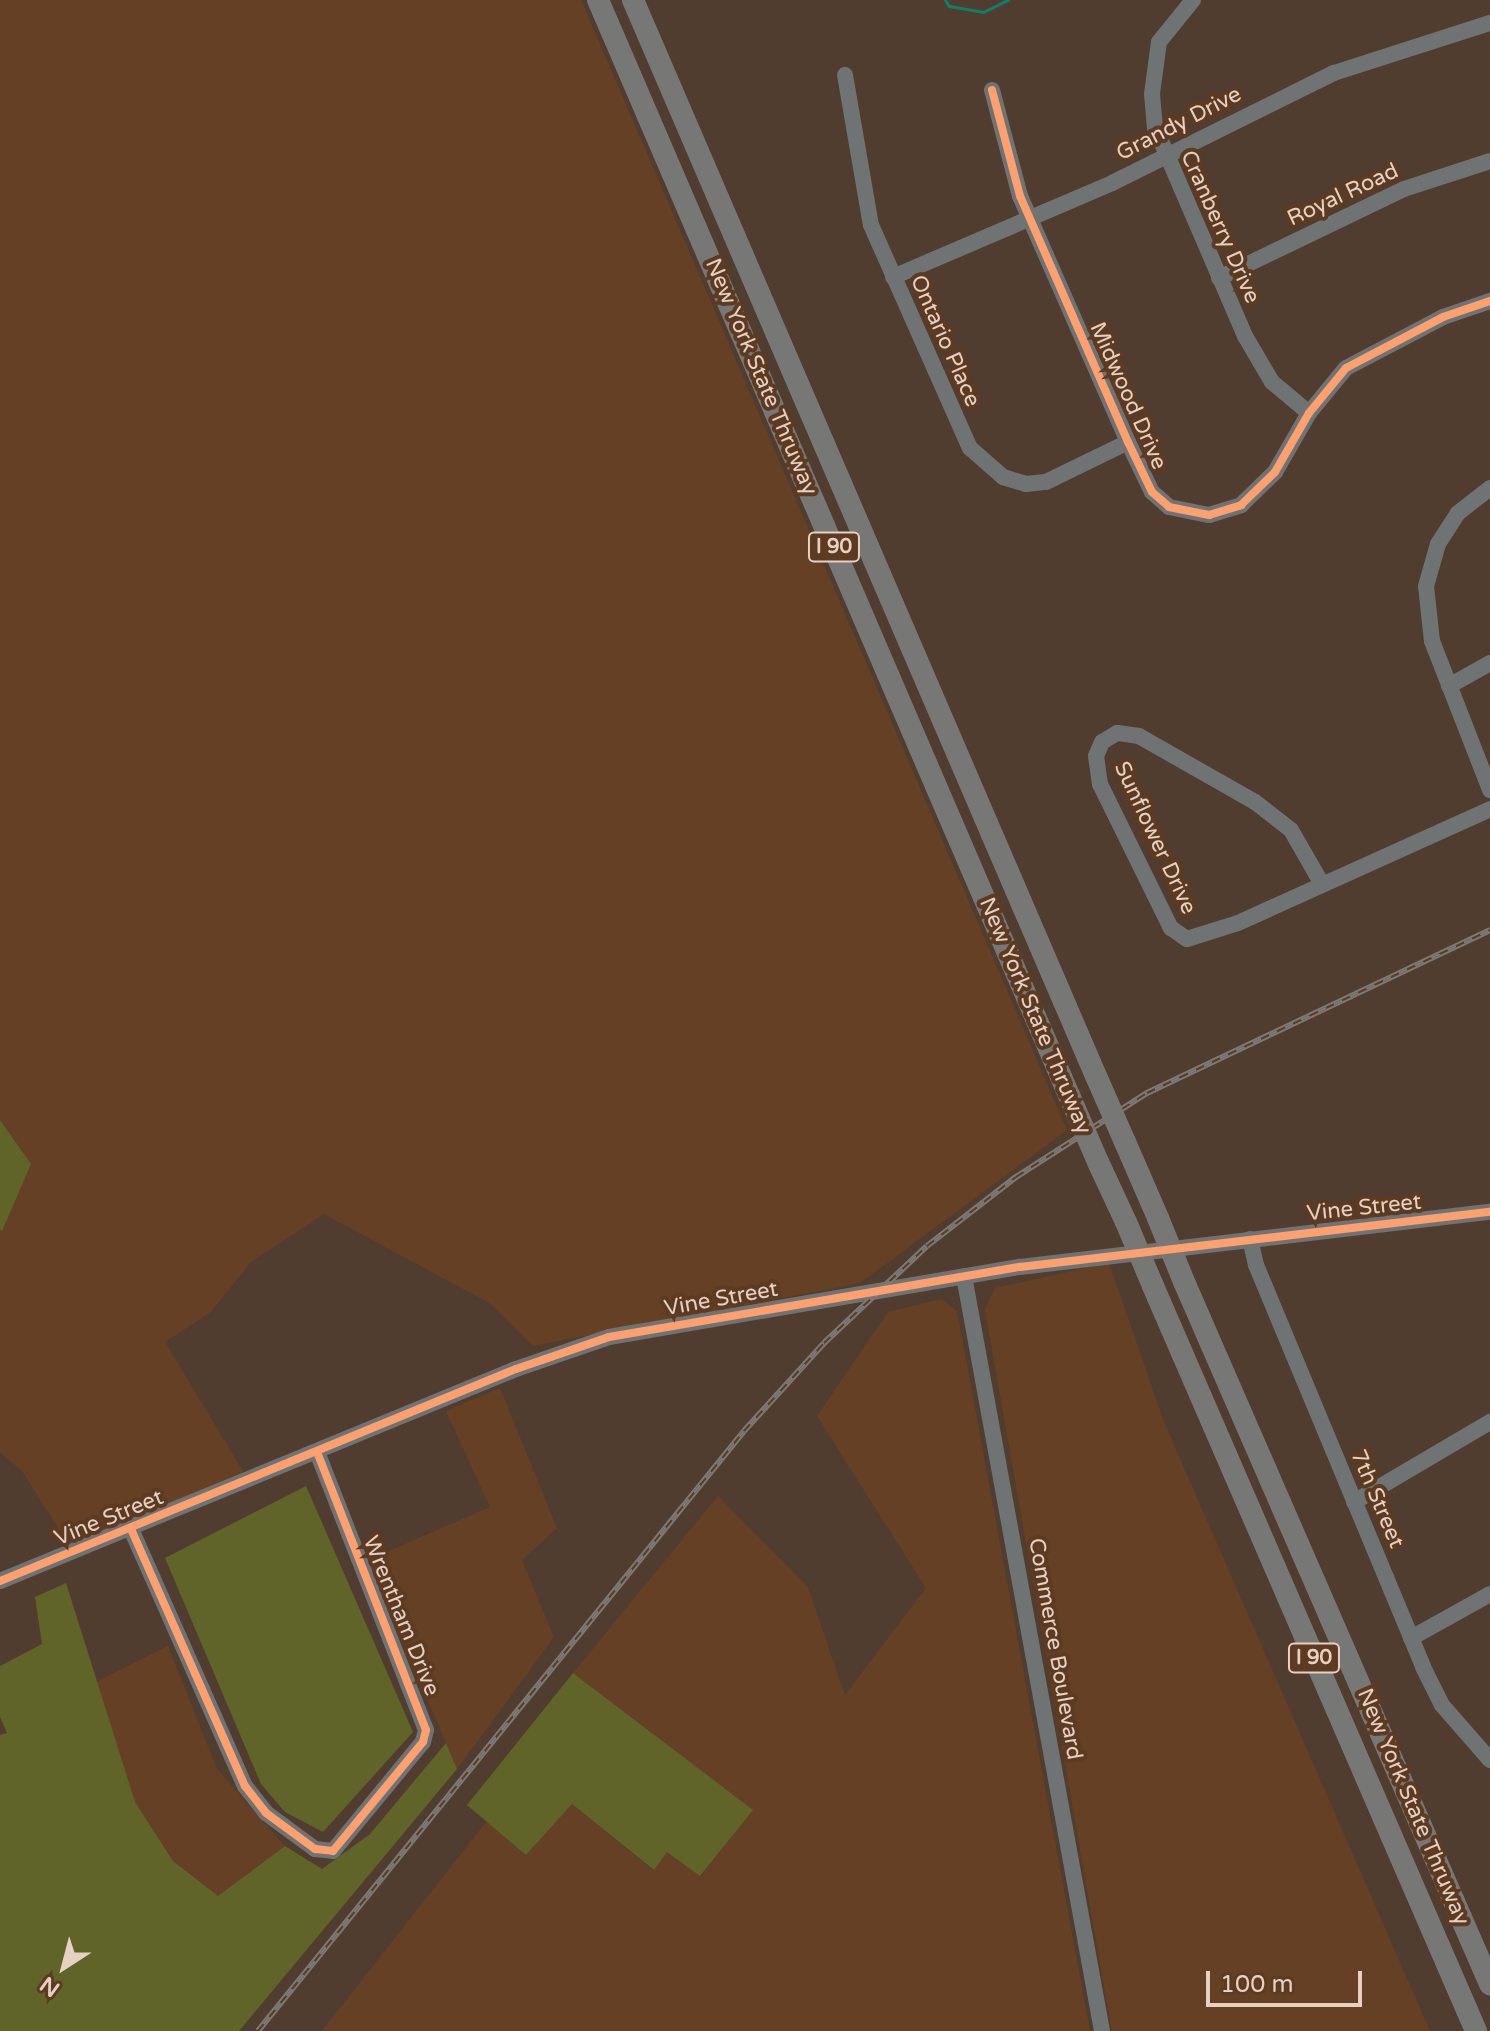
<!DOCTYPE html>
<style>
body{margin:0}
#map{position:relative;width:1490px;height:2031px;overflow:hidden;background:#503d2f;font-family:"Varela Round",sans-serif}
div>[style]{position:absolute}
.built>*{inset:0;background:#664025}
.green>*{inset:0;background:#616428}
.stream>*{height:3px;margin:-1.5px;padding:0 1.5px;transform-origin:1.5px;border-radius:1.5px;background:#117f68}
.minor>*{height:16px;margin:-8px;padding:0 8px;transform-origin:8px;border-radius:8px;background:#707374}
.highway>*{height:22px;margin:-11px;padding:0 11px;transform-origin:11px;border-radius:11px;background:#777775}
.rail>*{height:6px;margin-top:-3px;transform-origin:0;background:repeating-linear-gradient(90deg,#5d3a22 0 9px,#7c7977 0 18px);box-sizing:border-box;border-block:2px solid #7c7977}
.highway-bridge>*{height:22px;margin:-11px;padding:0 11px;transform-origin:11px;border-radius:11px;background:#777775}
.cycleway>*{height:8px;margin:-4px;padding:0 4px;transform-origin:4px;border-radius:4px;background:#fca06f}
span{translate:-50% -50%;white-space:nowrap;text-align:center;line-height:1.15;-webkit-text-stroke:8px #5d3a22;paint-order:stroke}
.shield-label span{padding:2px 6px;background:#5d3a22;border:2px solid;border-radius:6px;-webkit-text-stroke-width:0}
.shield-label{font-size:20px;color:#e7d1c3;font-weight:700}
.street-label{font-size:22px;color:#e7d1c3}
.north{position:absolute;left:24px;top:1927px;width:80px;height:80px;-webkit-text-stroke:6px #5d3a22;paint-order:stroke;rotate:216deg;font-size:22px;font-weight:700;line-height:32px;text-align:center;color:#e7d1c3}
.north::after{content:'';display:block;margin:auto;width:28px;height:36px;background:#e7d1c3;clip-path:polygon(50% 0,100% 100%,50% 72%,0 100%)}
.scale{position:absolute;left:1206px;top:1971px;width:156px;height:36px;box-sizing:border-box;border:4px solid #e7d1c3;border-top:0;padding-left:10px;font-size:24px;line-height:28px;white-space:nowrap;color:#e7d1c3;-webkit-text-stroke:6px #5d3a22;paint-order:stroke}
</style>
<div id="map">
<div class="built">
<i style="clip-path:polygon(0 0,581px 0,1067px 1130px,860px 1283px,533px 1346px,491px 1304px,324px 1214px,251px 1262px,211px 1312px,165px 1342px,244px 1473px,69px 1545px,22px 1471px,0 1452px,0 1229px,31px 1164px,0 1120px)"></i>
<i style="clip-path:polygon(1109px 1263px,1164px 1422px,1430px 2031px,1112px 2031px,985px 1310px,995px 1288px)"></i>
<i style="clip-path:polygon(941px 1299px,957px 1311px,1090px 2031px,322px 2031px,487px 1821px,526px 1855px,572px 1804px,653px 1870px,667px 1852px,701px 1876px,752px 1810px,573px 1673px,718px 1496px,808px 1587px,845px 1695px,926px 1588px,817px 1416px,888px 1312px)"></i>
<i style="clip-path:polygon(500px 1388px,557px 1528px,522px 1560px,554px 1637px,457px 1769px,368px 1560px,490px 1507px,446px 1411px)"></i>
<i style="clip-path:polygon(168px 1646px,217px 1769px,285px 1846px,219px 1897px,173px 1861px,135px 1802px,94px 1683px)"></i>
</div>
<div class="green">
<i style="clip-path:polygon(0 1120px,31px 1164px,2px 1231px,0 1229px)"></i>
<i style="clip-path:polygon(306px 1486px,413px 1732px,323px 1832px,285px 1812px,261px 1784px,165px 1558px)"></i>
<i style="clip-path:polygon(66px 1583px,135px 1802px,173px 1861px,218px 1896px,285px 1846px,322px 1869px,370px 1834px,446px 1743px,457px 1769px,239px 2031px,0 2031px,0 1735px,7px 1733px,0 1717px,0 1666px,42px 1644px,35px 1597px)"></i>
<i style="clip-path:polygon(573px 1673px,753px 1810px,700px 1876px,667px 1852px,654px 1870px,572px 1804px,526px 1855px,467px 1805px)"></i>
</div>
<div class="stream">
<i style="left:945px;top:0;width:7px;rotate:56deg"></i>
<i style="left:949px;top:6px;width:35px;rotate:10deg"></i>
<i style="left:983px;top:12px;width:28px;rotate:-26deg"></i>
</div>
<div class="minor">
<i style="left:1193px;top:0;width:54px;rotate:129deg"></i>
<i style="left:1159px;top:42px;width:52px;rotate:97.7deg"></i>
<i style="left:1152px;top:94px;width:33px;rotate:85deg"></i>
<i style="left:1155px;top:127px;width:228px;rotate:66.7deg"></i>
<i style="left:1245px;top:336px;width:53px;rotate:59.6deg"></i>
<i style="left:1272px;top:382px;width:48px;rotate:40deg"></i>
<i style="left:845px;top:75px;width:152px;rotate:80.2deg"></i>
<i style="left:871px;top:225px;width:244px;rotate:66.1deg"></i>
<i style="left:970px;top:448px;width:44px;rotate:41.3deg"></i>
<i style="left:1003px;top:477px;width:24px;rotate:17deg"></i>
<i style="left:1026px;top:484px;width:20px;rotate:-6deg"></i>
<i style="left:1046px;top:482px;width:91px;rotate:-26deg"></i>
<i style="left:992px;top:90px;width:110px;rotate:75.2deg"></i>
<i style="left:1020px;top:196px;width:269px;rotate:66.3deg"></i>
<i style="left:1128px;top:442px;width:55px;rotate:64.4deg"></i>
<i style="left:1152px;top:492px;width:23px;rotate:41deg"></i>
<i style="left:1169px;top:507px;width:41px;rotate:11.3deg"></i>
<i style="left:1209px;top:515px;width:34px;rotate:-17deg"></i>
<i style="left:1241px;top:505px;width:47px;rotate:-44.1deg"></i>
<i style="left:1275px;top:472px;width:68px;rotate:-60deg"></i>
<i style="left:1309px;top:413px;width:58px;rotate:-50.6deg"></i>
<i style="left:1346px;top:368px;width:110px;rotate:-27.7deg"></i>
<i style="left:1443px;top:317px;width:50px;rotate:-18.8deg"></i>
<i style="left:893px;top:277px;width:238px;rotate:-23.2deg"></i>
<i style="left:1112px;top:183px;width:248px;rotate:-26.4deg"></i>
<i style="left:1334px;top:73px;width:164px;rotate:-17.8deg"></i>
<i style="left:1219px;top:278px;width:205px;rotate:-25.7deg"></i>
<i style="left:1404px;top:189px;width:90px;rotate:-18deg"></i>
<i style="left:1490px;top:488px;width:41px;rotate:142deg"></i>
<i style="left:1458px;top:513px;width:37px;rotate:123deg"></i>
<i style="left:1438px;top:544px;width:44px;rotate:105.9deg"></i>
<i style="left:1426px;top:586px;width:55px;rotate:83.8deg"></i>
<i style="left:1432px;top:641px;width:160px;rotate:68.7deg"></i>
<i style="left:1449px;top:686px;width:47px;rotate:-29.3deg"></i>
<i style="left:1322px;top:884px;width:62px;rotate:-119.9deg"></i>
<i style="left:1291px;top:830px;width:46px;rotate:-142.1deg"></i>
<i style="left:1255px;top:802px;width:133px;rotate:-150.4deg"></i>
<i style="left:1139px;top:736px;width:22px;rotate:-172deg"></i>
<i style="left:1117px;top:733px;width:17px;rotate:149deg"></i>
<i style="left:1102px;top:742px;width:15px;rotate:113deg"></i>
<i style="left:1096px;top:756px;width:28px;rotate:82deg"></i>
<i style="left:1100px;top:784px;width:161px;rotate:63.8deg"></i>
<i style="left:1171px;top:928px;width:19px;rotate:35deg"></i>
<i style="left:1187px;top:939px;width:53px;rotate:-17.4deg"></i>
<i style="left:1238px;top:923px;width:277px;rotate:-24.3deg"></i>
<i style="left:1250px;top:1239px;width:27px;rotate:77deg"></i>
<i style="left:1256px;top:1265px;width:435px;rotate:67.4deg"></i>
<i style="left:1423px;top:1667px;width:42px;rotate:63.4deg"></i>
<i style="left:1442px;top:1705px;width:73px;rotate:48.9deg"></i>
<i style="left:964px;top:1276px;width:768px;rotate:79.64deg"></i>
<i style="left:1354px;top:1502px;width:158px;rotate:-30.5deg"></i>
<i style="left:131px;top:1529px;width:281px;rotate:66.1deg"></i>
<i style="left:245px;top:1786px;width:34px;rotate:52deg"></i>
<i style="left:266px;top:1813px;width:61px;rotate:36.3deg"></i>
<i style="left:315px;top:1849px;width:18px;rotate:6deg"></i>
<i style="left:333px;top:1851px;width:141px;rotate:-50.5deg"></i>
<i style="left:423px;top:1742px;width:12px;rotate:-76deg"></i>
<i style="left:426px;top:1730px;width:299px;rotate:-111.4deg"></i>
<i style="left:0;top:1581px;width:558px;rotate:-22.34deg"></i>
<i style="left:516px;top:1369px;width:98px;rotate:-19deg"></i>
<i style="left:609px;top:1337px;width:417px;rotate:-9.7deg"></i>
<i style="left:1020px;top:1267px;width:473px;rotate:-6.7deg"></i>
<i style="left:1411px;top:1638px;width:90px;rotate:-29.1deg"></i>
</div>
<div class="highway">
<i style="left:598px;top:0;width:1192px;rotate:66.73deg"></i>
<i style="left:633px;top:0;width:1171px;rotate:66.72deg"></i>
<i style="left:1125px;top:1142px;width:83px;rotate:66.5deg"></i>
<i style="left:1098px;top:1162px;width:66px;rotate:65deg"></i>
<i style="left:1185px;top:1284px;width:764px;rotate:66.46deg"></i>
<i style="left:1153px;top:1286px;width:812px;rotate:66.56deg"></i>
</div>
<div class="rail">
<i style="left:258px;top:2031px;width:772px;rotate:-50.99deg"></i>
<i style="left:744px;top:1431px;width:119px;rotate:-47.7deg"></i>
<i style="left:824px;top:1343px;width:141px;rotate:-43.3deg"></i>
<i style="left:927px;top:1246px;width:113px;rotate:-37.8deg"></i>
<i style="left:1016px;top:1177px;width:156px;rotate:-32.7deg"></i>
<i style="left:1147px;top:1093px;width:380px;rotate:-25.4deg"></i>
</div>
<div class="highway-bridge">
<i style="left:1096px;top:1076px;width:72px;rotate:66.3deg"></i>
<i style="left:1069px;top:1095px;width:73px;rotate:66.6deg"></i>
<i style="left:1158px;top:1218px;width:71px;rotate:67.8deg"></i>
<i style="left:1126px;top:1222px;width:69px;rotate:67.1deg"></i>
</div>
<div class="cycleway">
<i style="left:992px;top:90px;width:110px;rotate:75.2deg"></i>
<i style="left:1020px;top:196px;width:269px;rotate:66.3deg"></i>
<i style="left:1128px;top:442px;width:55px;rotate:64.4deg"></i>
<i style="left:1152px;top:492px;width:23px;rotate:41deg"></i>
<i style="left:1169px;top:507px;width:41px;rotate:11.3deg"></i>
<i style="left:1209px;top:515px;width:34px;rotate:-17deg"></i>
<i style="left:1241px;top:505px;width:47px;rotate:-44.1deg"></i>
<i style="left:1275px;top:472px;width:68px;rotate:-60deg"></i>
<i style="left:1309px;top:413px;width:58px;rotate:-50.6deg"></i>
<i style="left:1346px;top:368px;width:110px;rotate:-27.7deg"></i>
<i style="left:1443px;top:317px;width:50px;rotate:-18.8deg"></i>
<i style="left:131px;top:1529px;width:281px;rotate:66.1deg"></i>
<i style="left:245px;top:1786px;width:34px;rotate:52deg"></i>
<i style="left:266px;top:1813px;width:61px;rotate:36.3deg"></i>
<i style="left:315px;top:1849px;width:18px;rotate:6deg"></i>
<i style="left:333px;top:1851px;width:141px;rotate:-50.5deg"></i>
<i style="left:423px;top:1742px;width:12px;rotate:-76deg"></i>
<i style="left:426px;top:1730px;width:299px;rotate:-111.4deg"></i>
<i style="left:0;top:1581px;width:558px;rotate:-22.34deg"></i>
<i style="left:516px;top:1369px;width:98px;rotate:-19deg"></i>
<i style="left:609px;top:1337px;width:417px;rotate:-9.7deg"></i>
<i style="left:1020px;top:1267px;width:473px;rotate:-6.7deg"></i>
</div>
<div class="shield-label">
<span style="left:834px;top:547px">I 90</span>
<span style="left:1314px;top:1658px">I 90</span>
</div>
<div class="street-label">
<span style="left:1179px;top:124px;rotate:-27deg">Grandy Drive</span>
<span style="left:1343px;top:195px;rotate:-25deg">Royal Road</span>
<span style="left:1220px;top:227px;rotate:66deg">Cranberry Drive</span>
<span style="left:945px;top:341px;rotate:66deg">Ontario Place</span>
<span style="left:761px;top:377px;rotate:67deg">New York State Thruway</span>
<span style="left:1128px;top:396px;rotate:66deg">Midwood Drive</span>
<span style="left:1155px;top:838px;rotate:65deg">Sunflower Drive</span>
<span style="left:1035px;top:1016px;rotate:67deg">New York State Thruway</span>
<span style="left:1364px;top:1208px;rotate:-6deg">Vine Street</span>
<span style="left:721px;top:1299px;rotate:-10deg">Vine Street</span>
<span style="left:1377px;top:1499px;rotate:67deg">7th Street</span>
<span style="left:109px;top:1518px;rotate:-22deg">Vine Street</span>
<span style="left:401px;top:1616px;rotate:68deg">Wrentham Drive</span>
<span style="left:1055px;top:1649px;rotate:80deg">Commerce Boulevard</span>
<span style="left:1413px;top:1807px;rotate:67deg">New York State Thruway</span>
</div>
<div class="north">N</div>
<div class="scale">100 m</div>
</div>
